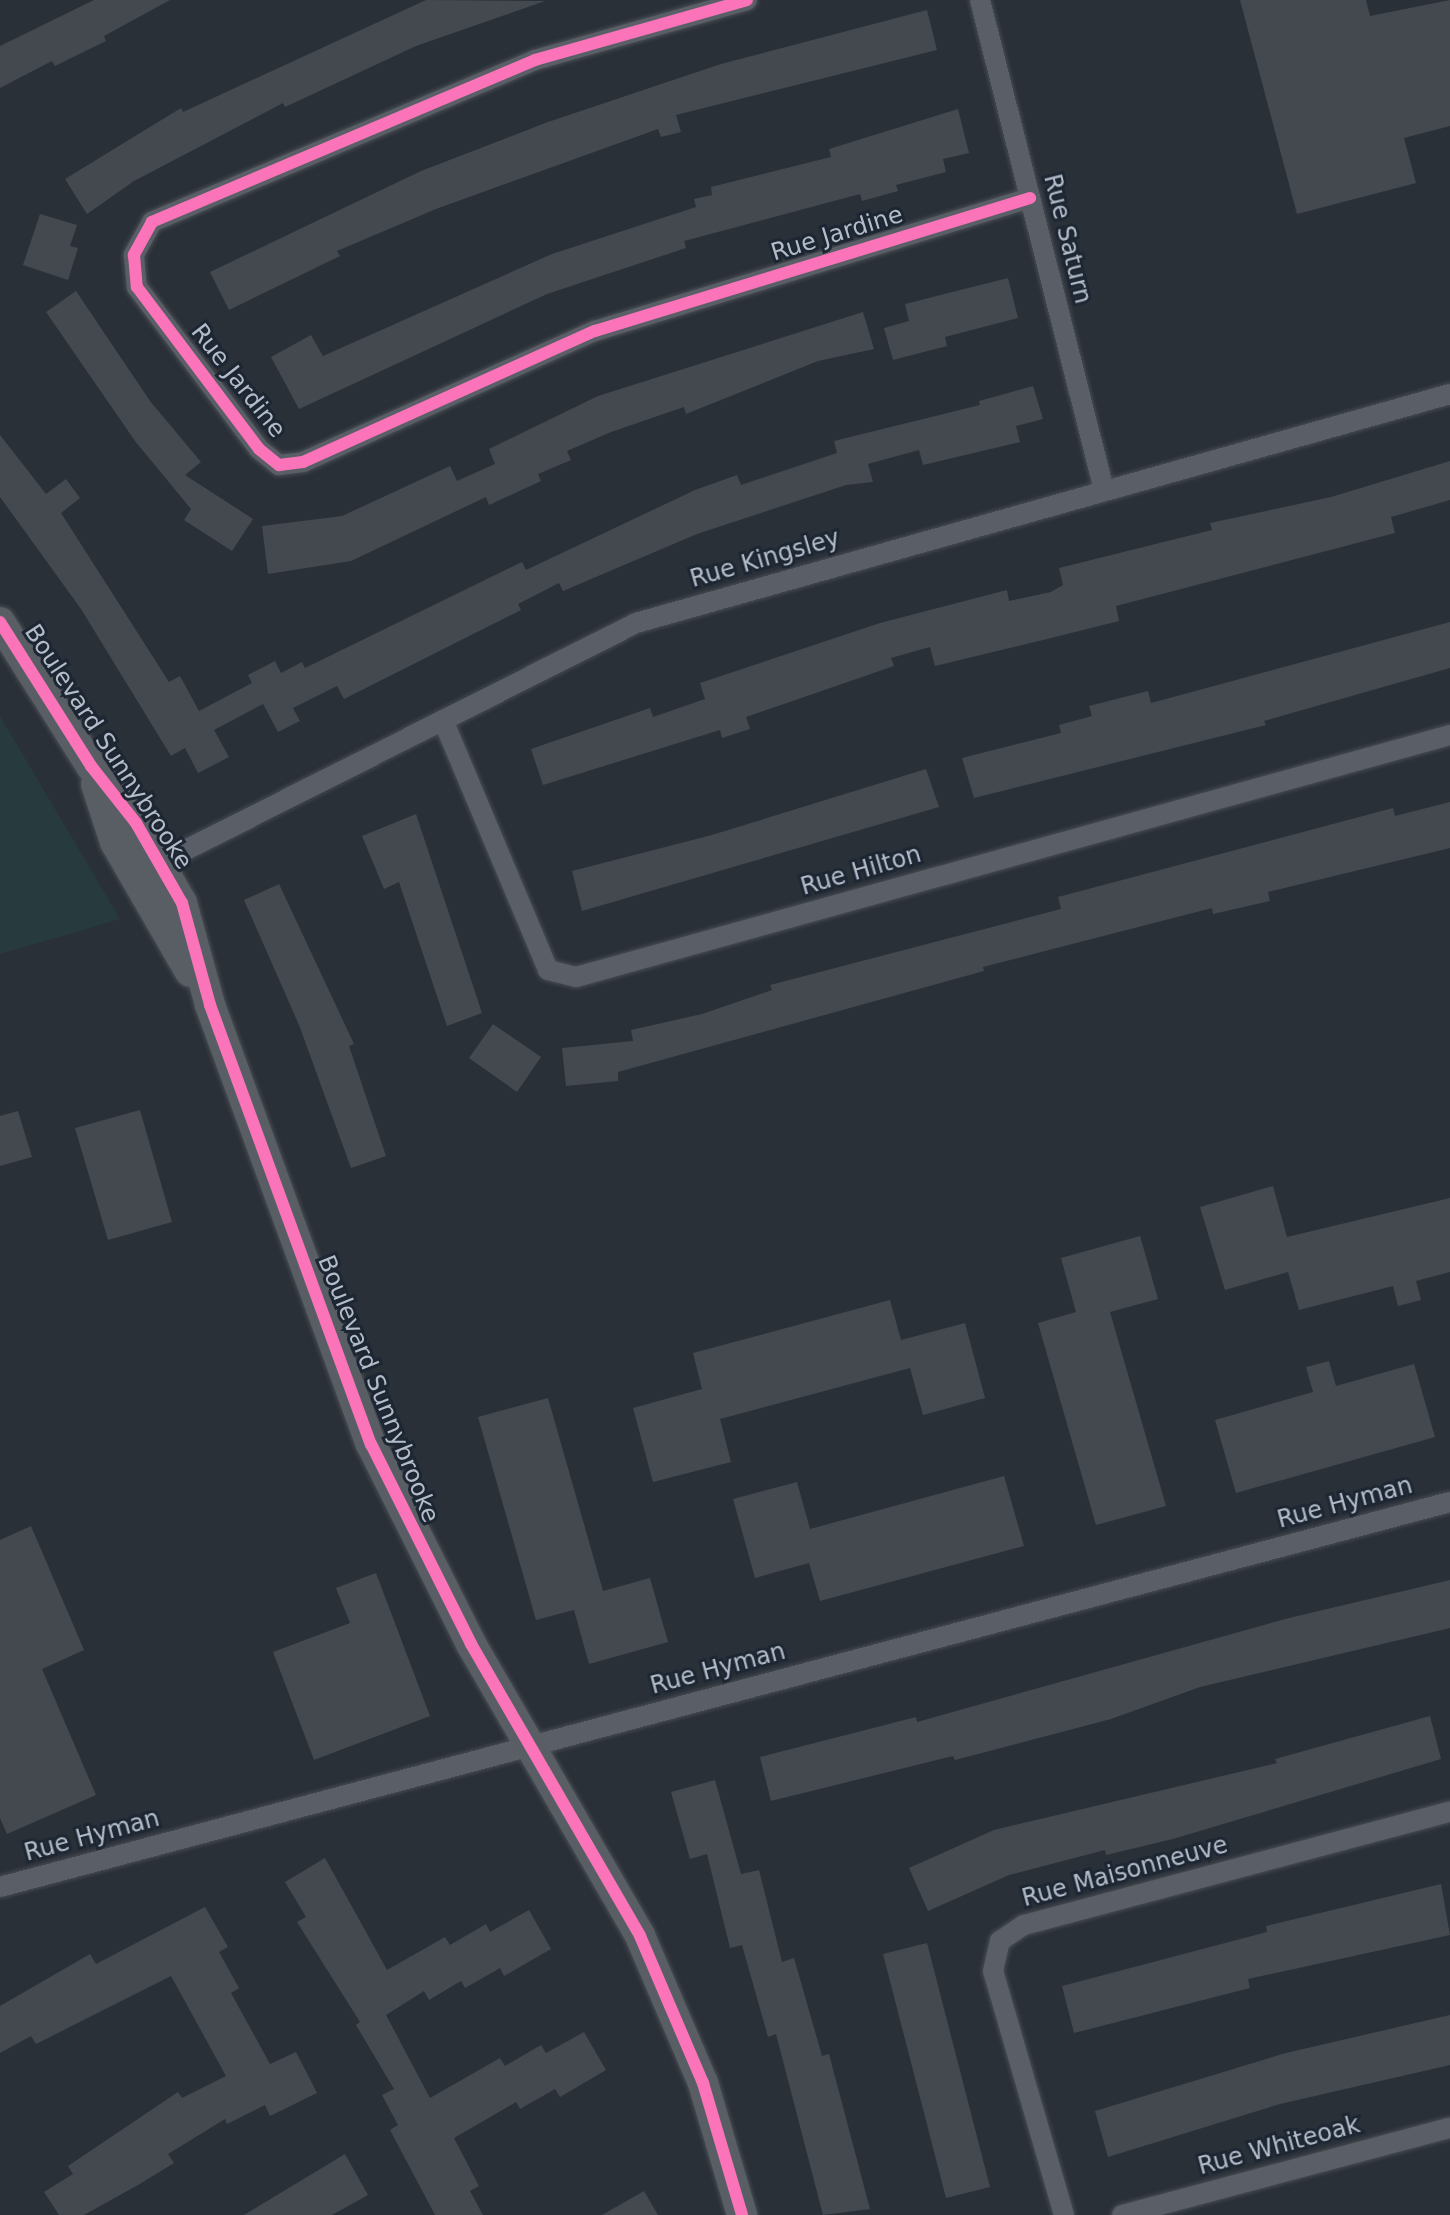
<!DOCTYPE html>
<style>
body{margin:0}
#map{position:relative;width:1450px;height:2215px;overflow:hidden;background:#2a3038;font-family:"DejaVu Sans",sans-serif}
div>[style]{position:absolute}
.green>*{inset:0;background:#273a3e}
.building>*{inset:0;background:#444950}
.roads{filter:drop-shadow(0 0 2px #484c53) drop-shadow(0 0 2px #484c53)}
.street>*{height:20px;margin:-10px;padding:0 10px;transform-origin:10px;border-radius:10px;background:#5a5e66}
.secondary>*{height:30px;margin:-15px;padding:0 15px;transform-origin:15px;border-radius:15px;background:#595d64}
.cycleway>*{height:12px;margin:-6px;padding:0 6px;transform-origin:6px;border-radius:6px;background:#fb73b8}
span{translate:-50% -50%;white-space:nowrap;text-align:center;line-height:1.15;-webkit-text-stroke:6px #1d2633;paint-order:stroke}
.street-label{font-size:24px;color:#b4bcc9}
</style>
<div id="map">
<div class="green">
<i style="clip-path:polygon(0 716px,120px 919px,0 954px)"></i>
</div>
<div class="building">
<i style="clip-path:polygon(94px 0,170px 0,104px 36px,106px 41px,55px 66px,52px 61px,0 88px,0 46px)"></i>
<i style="clip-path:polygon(426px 0,545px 1px,416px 46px,285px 107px,283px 103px,134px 181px,87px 214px,65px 179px,181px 108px,183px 112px)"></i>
<i style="clip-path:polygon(1240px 0,1366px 0,1370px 16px,1450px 0,1450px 126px,1404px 138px,1416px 183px,1297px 214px)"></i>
<i style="clip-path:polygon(927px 10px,937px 50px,676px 115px,681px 132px,661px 137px,658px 129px,436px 209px,337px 251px,340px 256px,229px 310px,210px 272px,421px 171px,548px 122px,721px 64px)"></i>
<i style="clip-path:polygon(958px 109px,969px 153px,943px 159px,946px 172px,896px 185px,898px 191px,862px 201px,860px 194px,684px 241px,686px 248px,547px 294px,299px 409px,271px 357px,311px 335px,323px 356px,552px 254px,696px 207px,694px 199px,712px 195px,711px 187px,831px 157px,829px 149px)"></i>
<i style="clip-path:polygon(40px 214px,77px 225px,70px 246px,78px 248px,68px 280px,23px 265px)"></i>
<i style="clip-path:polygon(1008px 278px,1018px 318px,945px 337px,947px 346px,893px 360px,884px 328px,909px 321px,905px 304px)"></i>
<i style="clip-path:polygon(76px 291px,150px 401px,201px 462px,185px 475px,253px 519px,232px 551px,184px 520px,191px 509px,135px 441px,46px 312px)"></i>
<i style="clip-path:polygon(863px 312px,874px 349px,818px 361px,686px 414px,684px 407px,611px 432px,567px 451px,571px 460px,538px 474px,541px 481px,489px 505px,486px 497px,351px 561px,268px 574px,262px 526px,342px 516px,450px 466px,457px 481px,495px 464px,489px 449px,598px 396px)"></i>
<i style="clip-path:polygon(1033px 386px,1043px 419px,1016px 426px,1020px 442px,923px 465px,919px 450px,868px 464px,873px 482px,846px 485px,697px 534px,563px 591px,559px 583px,518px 604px,521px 610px,344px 699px,337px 686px,293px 708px,300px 721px,278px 732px,263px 704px,214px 730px,229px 757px,198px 773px,185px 748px,171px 756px,81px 609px,0 497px,0 435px,46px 494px,66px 479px,80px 498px,61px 513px,169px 682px,180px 676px,199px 711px,252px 683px,248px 675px,275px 661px,281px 673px,302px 662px,305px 668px,522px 562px,526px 570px,695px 490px,737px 475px,741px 485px,837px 453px,834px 441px,980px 405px,979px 401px)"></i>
<i style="clip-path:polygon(1450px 461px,1450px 500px,1391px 517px,1395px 533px,1116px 606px,1119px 621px,1047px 639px,935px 666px,930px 647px,891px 658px,894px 666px,746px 717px,750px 729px,722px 738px,720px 730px,543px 785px,531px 749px,650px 708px,653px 717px,705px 699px,700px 683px,880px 623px,1007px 590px,1009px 601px,1051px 592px,1063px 585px,1059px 568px,1212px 530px,1210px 523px,1331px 497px)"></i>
<i style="clip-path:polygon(1450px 622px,1450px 668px,1264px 721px,1266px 725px,974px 798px,962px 758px,1061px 733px,1059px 725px,1092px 716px,1089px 706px,1148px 691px,1151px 703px)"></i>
<i style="clip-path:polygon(926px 769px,939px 807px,582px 911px,572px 871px,712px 835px)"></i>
<i style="clip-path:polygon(1450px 802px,1450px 848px,1268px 892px,1270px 901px,1213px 914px,1212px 908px,983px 967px,984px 971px,618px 1072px,618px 1081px,566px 1086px,562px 1048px,633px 1041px,631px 1030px,702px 1014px,772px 990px,770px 985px,1061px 909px,1058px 897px,1393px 808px,1395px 816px)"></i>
<i style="clip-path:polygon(416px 814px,482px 1013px,447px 1026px,399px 882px,384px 889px,362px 836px)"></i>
<i style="clip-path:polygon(279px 884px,354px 1044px,349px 1046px,386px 1156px,351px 1168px,299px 1025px,244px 900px)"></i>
<i style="clip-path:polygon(493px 1024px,541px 1057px,517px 1092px,469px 1058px)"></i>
<i style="clip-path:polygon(140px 1110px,172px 1222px,108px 1240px,75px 1128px)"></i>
<i style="clip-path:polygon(18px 1111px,32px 1157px,0 1166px,0 1116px)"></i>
<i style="clip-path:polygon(1273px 1186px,1287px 1237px,1450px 1198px,1450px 1272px,1416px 1281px,1421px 1300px,1398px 1306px,1393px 1286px,1299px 1310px,1288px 1272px,1225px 1290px,1200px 1207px)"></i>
<i style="clip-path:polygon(1140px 1236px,1158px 1299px,1110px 1312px,1166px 1506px,1096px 1525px,1038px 1323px,1076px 1312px,1061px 1258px)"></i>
<i style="clip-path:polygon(890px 1300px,901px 1340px,965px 1323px,985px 1398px,923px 1415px,910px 1368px,720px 1419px,731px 1462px,653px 1482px,633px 1408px,702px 1389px,693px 1353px)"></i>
<i style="clip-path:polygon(1329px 1361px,1336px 1386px,1414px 1364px,1435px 1437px,1236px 1493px,1215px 1420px,1313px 1392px,1306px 1367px)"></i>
<i style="clip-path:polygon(548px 1398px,603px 1591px,650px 1578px,668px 1642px,589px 1664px,574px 1610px,536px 1620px,478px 1417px)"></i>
<i style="clip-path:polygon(1004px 1476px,1024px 1546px,820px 1601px,809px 1563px,755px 1578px,733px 1499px,797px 1482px,810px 1529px)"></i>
<i style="clip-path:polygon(31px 1526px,84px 1650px,42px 1669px,96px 1795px,7px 1834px,0 1818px,0 1540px)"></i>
<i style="clip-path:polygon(376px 1573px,430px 1716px,314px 1760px,273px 1652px,350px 1623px,336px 1588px)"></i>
<i style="clip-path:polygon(1450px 1580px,1450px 1628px,1200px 1687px,1111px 1719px,955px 1760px,953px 1756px,771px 1801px,760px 1757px,916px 1717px,917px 1722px,1289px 1618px)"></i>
<i style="clip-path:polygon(1430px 1716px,1441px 1759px,1173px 1839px,1106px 1855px,1105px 1850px,1009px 1875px,928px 1911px,909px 1868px,994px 1830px,1277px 1763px,1275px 1759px)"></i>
<i style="clip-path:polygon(715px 1780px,741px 1874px,759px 1870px,782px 1962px,794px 1958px,822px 2056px,829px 2054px,870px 2209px,823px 2215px,776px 2034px,768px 2037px,742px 1945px,730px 1948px,707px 1854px,690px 1859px,671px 1792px)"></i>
<i style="clip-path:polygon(325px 1858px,387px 1970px,445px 1937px,450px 1945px,486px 1924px,490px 1932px,529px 1910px,551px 1949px,504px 1976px,500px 1968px,465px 1988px,461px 1981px,429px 2000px,424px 1991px,386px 2015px,430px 2098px,500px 2058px,505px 2066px,541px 2045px,546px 2053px,584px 2032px,606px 2070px,560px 2097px,555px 2089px,520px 2109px,516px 2102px,454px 2138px,479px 2186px,470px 2191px,483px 2215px,435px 2215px,390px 2130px,398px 2125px,382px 2095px,394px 2089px,356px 2025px,360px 2022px,297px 1922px,306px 1917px,285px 1882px)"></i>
<i style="clip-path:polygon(1441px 1884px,1450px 1935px,1248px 1979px,1250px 1988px,1074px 2033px,1062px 1986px,1267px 1932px,1266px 1926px)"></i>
<i style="clip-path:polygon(205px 1907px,228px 1947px,219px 1952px,239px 1988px,231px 1993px,270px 2064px,296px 2052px,317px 2093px,270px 2116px,265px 2105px,227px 2124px,225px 2119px,168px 2154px,174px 2163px,138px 2185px,84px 2215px,59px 2215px,44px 2192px,73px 2174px,68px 2166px,178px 2092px,182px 2098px,226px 2076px,171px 1976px,36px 2044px,31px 2036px,0 2053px,0 2006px,90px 1954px,96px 1964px)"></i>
<i style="clip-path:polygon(927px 1943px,990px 2187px,946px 2198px,883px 1954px)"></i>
<i style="clip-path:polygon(1450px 2015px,1450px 2065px,1280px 2104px,1108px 2157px,1095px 2111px,1286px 2053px)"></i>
<i style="clip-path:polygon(345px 2154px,368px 2195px,332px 2215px,244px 2215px)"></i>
<i style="clip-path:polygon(644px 2191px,658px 2215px,602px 2215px)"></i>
</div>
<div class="roads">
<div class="street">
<i style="left:747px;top:0;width:220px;rotate:164.2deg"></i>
<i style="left:535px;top:60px;width:416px;rotate:157.1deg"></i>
<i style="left:152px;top:222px;width:38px;rotate:119deg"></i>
<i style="left:134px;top:255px;width:32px;rotate:85deg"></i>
<i style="left:137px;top:287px;width:203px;rotate:53deg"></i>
<i style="left:259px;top:449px;width:26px;rotate:39deg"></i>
<i style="left:279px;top:465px;width:24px;rotate:-7deg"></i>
<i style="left:303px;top:462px;width:320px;rotate:-24.2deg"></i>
<i style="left:595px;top:331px;width:455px;rotate:-17deg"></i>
<i style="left:980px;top:0;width:505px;rotate:75.8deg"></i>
<i style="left:443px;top:720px;width:271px;rotate:67.2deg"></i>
<i style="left:548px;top:970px;width:29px;rotate:14deg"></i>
<i style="left:576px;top:977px;width:907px;rotate:-15.48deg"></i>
<i style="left:148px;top:869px;width:546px;rotate:-26.75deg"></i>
<i style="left:636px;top:623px;width:846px;rotate:-15.71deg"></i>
<i style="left:0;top:1887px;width:1500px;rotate:-14.87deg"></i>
<i style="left:1064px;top:2215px;width:254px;rotate:-106.2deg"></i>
<i style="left:993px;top:1971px;width:31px;rotate:-77deg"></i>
<i style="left:1000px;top:1941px;width:29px;rotate:-34deg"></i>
<i style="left:1024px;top:1925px;width:441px;rotate:-14.9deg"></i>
<i style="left:1122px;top:2215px;width:339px;rotate:-14.9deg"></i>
</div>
<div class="secondary">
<i style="left:0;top:622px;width:170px;rotate:57.7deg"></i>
<i style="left:91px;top:766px;width:73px;rotate:51.7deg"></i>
<i style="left:136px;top:823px;width:92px;rotate:60.1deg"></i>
<i style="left:182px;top:903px;width:106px;rotate:74.6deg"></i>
<i style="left:210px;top:1005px;width:468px;rotate:69.9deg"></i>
<i style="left:371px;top:1444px;width:224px;rotate:63.4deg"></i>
<i style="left:471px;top:1644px;width:337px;rotate:59.9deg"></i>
<i style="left:640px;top:1936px;width:160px;rotate:66.8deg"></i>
<i style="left:703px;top:2083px;width:138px;rotate:73.5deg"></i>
<i style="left:96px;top:784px;width:61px;rotate:71.9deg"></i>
<i style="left:115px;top:842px;width:150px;rotate:60deg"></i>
</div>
</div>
<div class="cycleway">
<i style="left:747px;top:0;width:220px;rotate:164.2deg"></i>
<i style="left:535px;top:60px;width:416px;rotate:157.1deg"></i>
<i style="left:152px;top:222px;width:38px;rotate:119deg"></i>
<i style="left:134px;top:255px;width:32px;rotate:85deg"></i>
<i style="left:137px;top:287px;width:203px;rotate:53deg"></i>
<i style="left:259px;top:449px;width:26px;rotate:39deg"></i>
<i style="left:279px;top:465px;width:24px;rotate:-7deg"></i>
<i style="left:303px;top:462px;width:320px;rotate:-24.2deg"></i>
<i style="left:595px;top:331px;width:455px;rotate:-17deg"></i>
<i style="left:0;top:622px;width:170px;rotate:57.7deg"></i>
<i style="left:91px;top:766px;width:73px;rotate:51.7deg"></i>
<i style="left:136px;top:823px;width:92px;rotate:60.1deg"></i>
<i style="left:182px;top:903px;width:106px;rotate:74.6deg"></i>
<i style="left:210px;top:1005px;width:468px;rotate:69.9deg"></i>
<i style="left:371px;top:1444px;width:224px;rotate:63.4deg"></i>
<i style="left:471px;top:1644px;width:337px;rotate:59.9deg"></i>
<i style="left:640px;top:1936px;width:160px;rotate:66.8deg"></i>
<i style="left:703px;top:2083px;width:138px;rotate:73.5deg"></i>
</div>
<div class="street-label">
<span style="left:837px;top:234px;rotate:-17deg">Rue Jardine</span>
<span style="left:1067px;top:239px;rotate:76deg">Rue Saturn</span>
<span style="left:238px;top:381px;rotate:52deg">Rue Jardine</span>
<span style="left:765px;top:559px;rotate:-16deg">Rue Kingsley</span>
<span style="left:108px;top:747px;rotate:57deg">Boulevard Sunnybrooke</span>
<span style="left:861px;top:871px;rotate:-16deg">Rue Hilton</span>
<span style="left:378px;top:1389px;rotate:68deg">Boulevard Sunnybrooke</span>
<span style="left:1345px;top:1503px;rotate:-15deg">Rue Hyman</span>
<span style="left:718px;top:1669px;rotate:-15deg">Rue Hyman</span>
<span style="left:92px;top:1836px;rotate:-15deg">Rue Hyman</span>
<span style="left:1125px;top:1872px;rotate:-15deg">Rue Maisonneuve</span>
<span style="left:1279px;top:2146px;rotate:-15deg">Rue Whiteoak</span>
</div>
</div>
